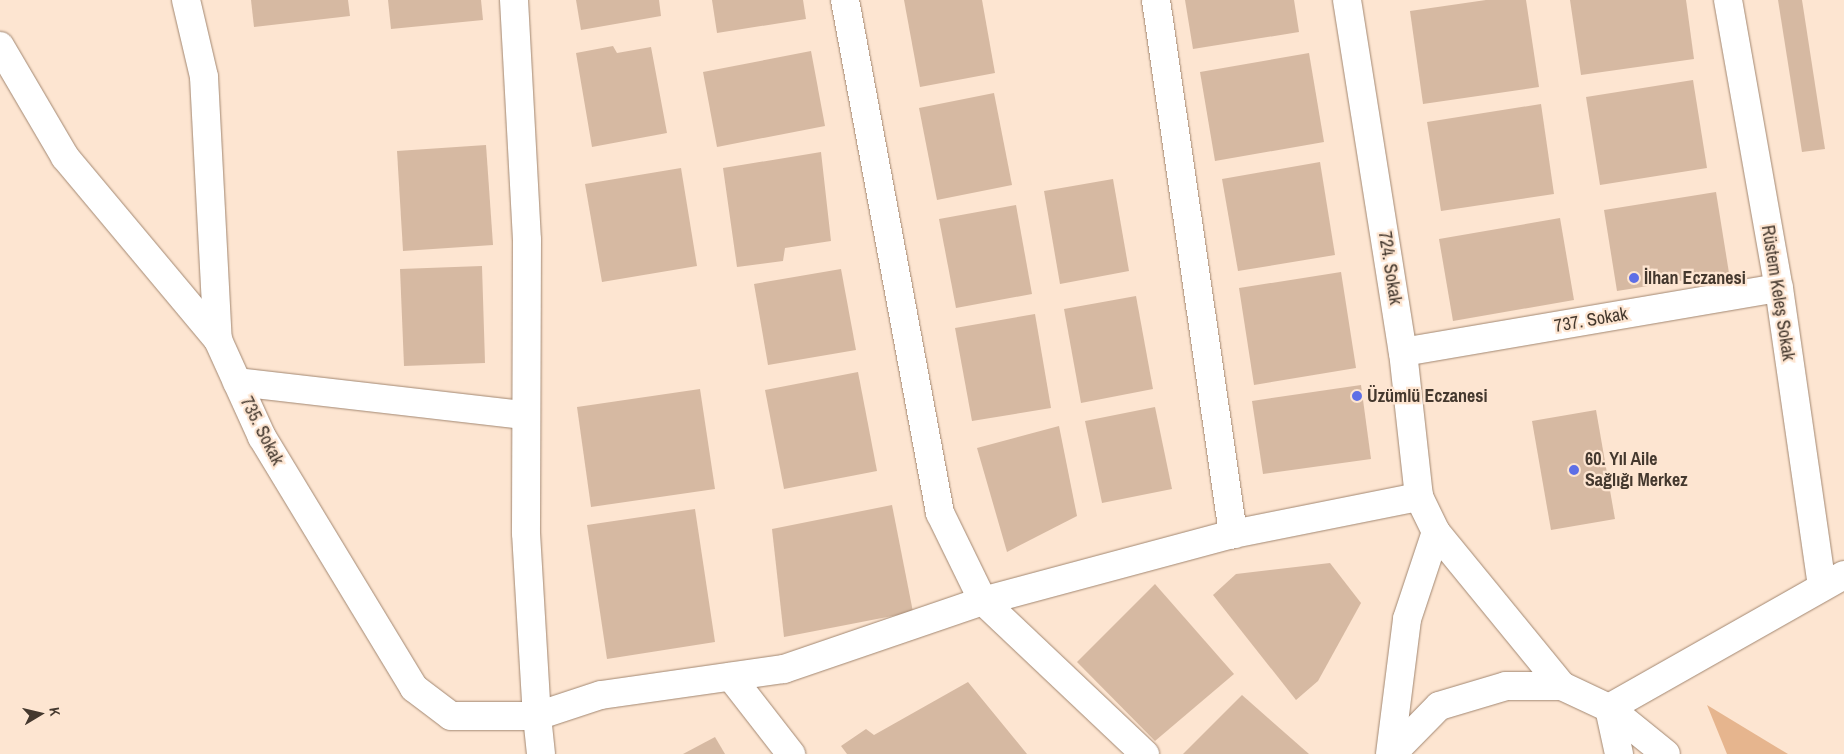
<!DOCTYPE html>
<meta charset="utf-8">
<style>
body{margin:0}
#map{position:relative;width:1844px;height:754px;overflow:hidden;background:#fde5d1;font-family:"Archivo Narrow",sans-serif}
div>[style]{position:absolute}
.green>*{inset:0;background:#e6b58e}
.building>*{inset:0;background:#d6b9a2}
.roads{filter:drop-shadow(0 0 1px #a28771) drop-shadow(0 0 1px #a28771)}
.minor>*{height:28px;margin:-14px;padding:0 14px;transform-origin:14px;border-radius:14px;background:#fff}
.tertiary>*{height:28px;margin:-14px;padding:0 14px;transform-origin:14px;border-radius:14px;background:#fff}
.dots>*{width:14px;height:14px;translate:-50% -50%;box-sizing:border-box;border:2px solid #fde5d1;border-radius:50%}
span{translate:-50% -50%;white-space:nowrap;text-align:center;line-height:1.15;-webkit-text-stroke:4.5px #fde5d1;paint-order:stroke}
.street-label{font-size:18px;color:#44382e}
.poi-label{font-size:18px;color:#44382e;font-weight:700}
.left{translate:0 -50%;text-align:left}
.north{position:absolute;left:15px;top:689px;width:50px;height:50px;-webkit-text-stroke:4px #fde5d1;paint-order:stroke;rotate:81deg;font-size:14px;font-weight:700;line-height:20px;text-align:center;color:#44382e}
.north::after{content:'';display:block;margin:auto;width:18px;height:22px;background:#44382e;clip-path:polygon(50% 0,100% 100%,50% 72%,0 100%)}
</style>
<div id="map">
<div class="green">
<i style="clip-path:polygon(1707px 705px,1788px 754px,1727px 754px)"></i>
</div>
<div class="building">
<i style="clip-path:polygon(251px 0,348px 0,350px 16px,254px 27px)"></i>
<i style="clip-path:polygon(388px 0,481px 0,483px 20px,391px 29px)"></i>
<i style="clip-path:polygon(576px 0,659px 0,661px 16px,581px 30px)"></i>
<i style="clip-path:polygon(712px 0,803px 0,806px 19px,717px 33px)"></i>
<i style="clip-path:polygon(904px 0,982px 0,995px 73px,920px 87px)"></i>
<i style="clip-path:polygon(1185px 0,1294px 0,1299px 32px,1193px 49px)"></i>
<i style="clip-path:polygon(1486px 0,1526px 0,1539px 87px,1423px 104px,1410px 11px)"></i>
<i style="clip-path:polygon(1570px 0,1686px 0,1694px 59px,1581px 75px)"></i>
<i style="clip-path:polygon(1778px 0,1802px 0,1825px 149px,1802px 152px)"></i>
<i style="clip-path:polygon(613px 46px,617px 53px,651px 47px,667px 133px,592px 147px,576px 53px)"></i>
<i style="clip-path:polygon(811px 51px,825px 126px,717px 147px,703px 72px)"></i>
<i style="clip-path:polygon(1309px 53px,1324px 142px,1215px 161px,1200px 72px)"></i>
<i style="clip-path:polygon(1693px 80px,1707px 168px,1600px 185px,1586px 97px)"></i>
<i style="clip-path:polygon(994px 93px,1012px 185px,937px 200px,919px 108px)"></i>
<i style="clip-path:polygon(1541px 104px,1554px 194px,1441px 211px,1427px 122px)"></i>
<i style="clip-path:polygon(486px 145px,493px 245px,403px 251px,397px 151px)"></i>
<i style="clip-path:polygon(821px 152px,831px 241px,785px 248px,783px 261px,737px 267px,723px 168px)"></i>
<i style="clip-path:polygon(1320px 162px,1335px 255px,1238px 271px,1222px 179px)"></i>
<i style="clip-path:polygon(681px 168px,697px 266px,602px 282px,585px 184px)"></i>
<i style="clip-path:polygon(1113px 179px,1129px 271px,1060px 284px,1044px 191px)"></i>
<i style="clip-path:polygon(1716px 192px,1729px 273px,1617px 291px,1604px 210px)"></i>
<i style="clip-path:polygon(1016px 205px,1032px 294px,956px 308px,939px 219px)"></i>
<i style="clip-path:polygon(1560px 218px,1574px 300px,1453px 321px,1439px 239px)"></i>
<i style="clip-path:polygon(482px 266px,485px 363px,404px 366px,400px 269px)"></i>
<i style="clip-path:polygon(841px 269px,856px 350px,768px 365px,754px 284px)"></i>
<i style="clip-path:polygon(1341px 272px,1356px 368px,1254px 385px,1239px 288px)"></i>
<i style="clip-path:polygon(1136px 296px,1153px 389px,1081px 403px,1064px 309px)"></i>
<i style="clip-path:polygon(1035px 314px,1051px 408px,972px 421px,955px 328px)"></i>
<i style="clip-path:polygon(858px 372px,877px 471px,784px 489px,765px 390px)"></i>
<i style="clip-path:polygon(1361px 385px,1371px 459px,1263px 474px,1252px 401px)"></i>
<i style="clip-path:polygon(700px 389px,715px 489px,591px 507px,577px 407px)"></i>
<i style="clip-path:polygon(1155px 407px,1172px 489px,1102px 503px,1085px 421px)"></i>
<i style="clip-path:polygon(1596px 410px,1615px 519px,1551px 530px,1532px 421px)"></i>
<i style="clip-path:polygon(1059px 426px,1077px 516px,1007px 552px,977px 448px)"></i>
<i style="clip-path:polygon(892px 505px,913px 612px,784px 637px,772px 529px)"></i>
<i style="clip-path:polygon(695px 509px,715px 642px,607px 659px,587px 525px)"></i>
<i style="clip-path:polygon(1330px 563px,1361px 603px,1318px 681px,1296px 700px,1213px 595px,1236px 574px)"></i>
<i style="clip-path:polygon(1155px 584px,1234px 674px,1155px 741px,1077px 662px)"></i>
<i style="clip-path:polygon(968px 682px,1027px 754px,847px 754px,841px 746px,866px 729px,874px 735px)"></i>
<i style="clip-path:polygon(1242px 695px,1309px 754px,1183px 754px)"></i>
<i style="clip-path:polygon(715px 737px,725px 754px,683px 754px)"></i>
</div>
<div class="roads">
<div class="minor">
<i style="left:186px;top:0;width:79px;rotate:76.8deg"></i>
<i style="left:204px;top:77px;width:263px;rotate:87deg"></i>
<i style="left:514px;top:0;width:240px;rotate:86.9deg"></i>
<i style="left:527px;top:240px;width:293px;rotate:90.2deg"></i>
<i style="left:526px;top:533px;width:183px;rotate:86.6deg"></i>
<i style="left:537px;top:716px;width:67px;rotate:-18.2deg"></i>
<i style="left:601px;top:695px;width:185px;rotate:-8.1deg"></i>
<i style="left:784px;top:669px;width:210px;rotate:-18.9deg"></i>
<i style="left:983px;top:601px;width:259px;rotate:-15deg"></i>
<i style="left:845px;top:0;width:522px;rotate:79.51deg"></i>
<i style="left:940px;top:513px;width:98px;rotate:64deg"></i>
<i style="left:983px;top:601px;width:223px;rotate:43.4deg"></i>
<i style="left:1156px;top:0;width:540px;rotate:81.79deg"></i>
<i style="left:1233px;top:534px;width:190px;rotate:-11.3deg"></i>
<i style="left:1347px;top:0;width:356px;rotate:81deg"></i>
<i style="left:1403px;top:352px;width:146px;rotate:83.7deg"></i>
<i style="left:1419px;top:497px;width:39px;rotate:64deg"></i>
<i style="left:1436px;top:532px;width:199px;rotate:50.7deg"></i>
<i style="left:1728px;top:0;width:292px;rotate:80deg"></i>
<i style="left:1779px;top:288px;width:301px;rotate:81.8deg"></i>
<i style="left:0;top:46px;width:129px;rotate:59.6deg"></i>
<i style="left:65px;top:157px;width:239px;rotate:50.1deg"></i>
<i style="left:218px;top:340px;width:107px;rotate:65.6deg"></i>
<i style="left:262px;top:437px;width:293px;rotate:58.8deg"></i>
<i style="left:414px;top:688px;width:46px;rotate:37.1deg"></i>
<i style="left:451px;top:716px;width:86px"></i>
<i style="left:537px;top:716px;width:38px;rotate:84deg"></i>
<i style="left:1403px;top:352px;width:381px;rotate:-9.7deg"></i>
<i style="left:237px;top:382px;width:288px;rotate:6.6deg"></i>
<i style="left:731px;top:677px;width:98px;rotate:52.1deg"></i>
<i style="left:1390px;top:754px;width:136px;rotate:-82.8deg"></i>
<i style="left:1407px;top:619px;width:92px;rotate:-71.6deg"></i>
</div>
<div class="tertiary">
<i style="left:1609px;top:708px;width:270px;rotate:-29.5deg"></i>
<i style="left:1609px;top:708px;width:47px;rotate:77.7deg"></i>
<i style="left:1392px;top:754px;width:67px;rotate:-45.6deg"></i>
<i style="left:1439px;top:706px;width:70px;rotate:-16.6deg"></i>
<i style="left:1506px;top:686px;width:56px"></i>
<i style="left:1562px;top:686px;width:52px;rotate:25.1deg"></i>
<i style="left:1609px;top:708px;width:73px;rotate:38.9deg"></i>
</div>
</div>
<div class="dots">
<i style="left:1634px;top:278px;background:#5e6fe6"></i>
<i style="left:1357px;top:396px;background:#5e6fe6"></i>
<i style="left:1574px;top:470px;background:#5e6fe6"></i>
</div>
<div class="street-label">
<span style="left:1390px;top:268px;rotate:81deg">724. Sokak</span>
<span style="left:1778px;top:293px;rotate:81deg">Rüstem Keleş Sokak</span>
<span style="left:1591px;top:320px;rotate:-10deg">737. Sokak</span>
<span style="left:262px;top:431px;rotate:63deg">735. Sokak</span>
</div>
<div class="poi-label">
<span class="left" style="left:1644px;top:278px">İlhan Eczanesi</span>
<span class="left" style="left:1367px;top:396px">Üzümlü Eczanesi</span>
<span class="left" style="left:1585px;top:470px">60. Yıl Aile<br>Sağlığı Merkez</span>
</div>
<div class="north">K</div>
</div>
